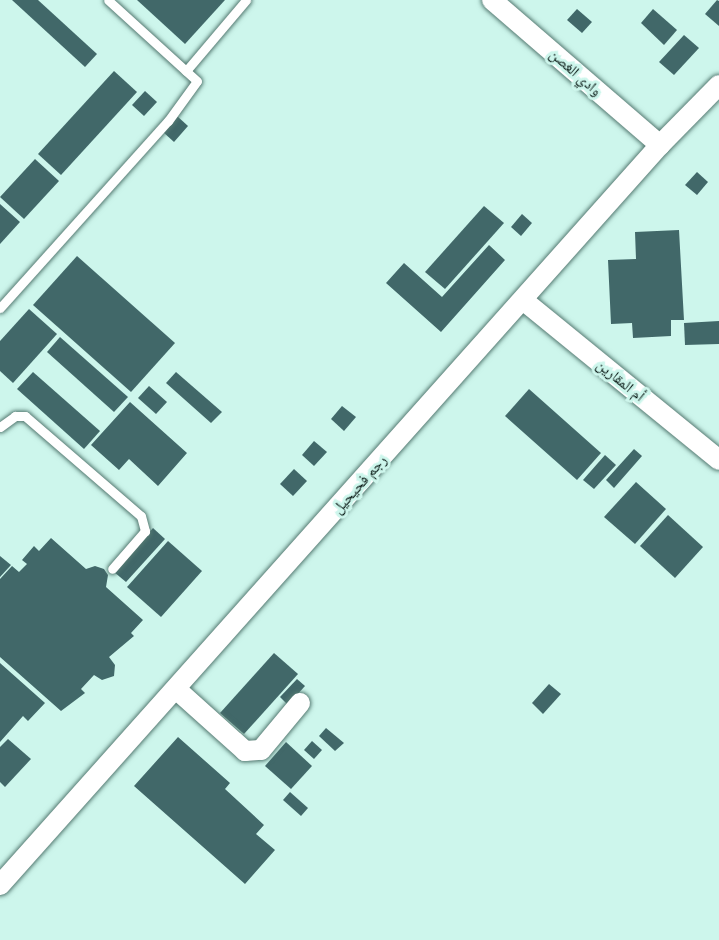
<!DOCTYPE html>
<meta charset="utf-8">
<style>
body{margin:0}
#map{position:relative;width:719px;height:940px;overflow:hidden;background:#cdf6ec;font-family:"IBM Plex Serif","Noto Naskh Arabic",serif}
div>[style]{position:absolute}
.building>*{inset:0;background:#416869}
.roads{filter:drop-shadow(0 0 2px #557a72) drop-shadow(0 0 2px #557a72)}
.service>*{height:9px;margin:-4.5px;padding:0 4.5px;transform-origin:4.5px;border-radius:4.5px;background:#fff}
.minor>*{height:20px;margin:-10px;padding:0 10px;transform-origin:10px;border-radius:10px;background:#fff}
span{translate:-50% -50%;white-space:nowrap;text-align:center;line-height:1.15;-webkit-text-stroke:6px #cdf6ec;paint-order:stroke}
.street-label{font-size:15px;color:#081814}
</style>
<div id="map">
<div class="building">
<i style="clip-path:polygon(12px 0,38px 0,97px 54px,85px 67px)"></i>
<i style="clip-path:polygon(137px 0,225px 0,185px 44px)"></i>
<i style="clip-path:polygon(717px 0,719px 1px,719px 26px,705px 14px)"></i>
<i style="clip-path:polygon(577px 9px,592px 22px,582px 33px,567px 20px)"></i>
<i style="clip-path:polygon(653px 9px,677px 30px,664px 45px,641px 23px)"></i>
<i style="clip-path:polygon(684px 35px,699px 48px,674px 75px,659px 62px)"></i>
<i style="clip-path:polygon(114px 71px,137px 92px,61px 175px,38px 154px)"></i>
<i style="clip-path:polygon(145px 91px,157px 102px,144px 116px,132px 105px)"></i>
<i style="clip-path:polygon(177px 116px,188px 126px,174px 142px,163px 132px)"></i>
<i style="clip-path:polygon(35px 159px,59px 181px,24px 219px,0 197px)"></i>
<i style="clip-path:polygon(697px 172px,708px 182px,697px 195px,685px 185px)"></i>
<i style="clip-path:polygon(0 204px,20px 222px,0 244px)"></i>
<i style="clip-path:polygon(484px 206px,504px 223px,445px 289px,425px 272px)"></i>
<i style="clip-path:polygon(522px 214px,532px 223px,521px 236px,511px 227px)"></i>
<i style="clip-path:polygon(679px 230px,684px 320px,671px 320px,671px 336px,633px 338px,632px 323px,611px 324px,608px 260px,636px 259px,635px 232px)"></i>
<i style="clip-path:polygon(489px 245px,505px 260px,441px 332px,386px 283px,404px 263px,442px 297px)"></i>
<i style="clip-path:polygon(77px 256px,175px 343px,131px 392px,33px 305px)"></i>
<i style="clip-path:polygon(29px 309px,57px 334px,13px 383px,0 371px,0 341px)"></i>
<i style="clip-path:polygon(719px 321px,719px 344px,685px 345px,684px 323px)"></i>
<i style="clip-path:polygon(60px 337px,128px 397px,114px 412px,47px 352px)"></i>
<i style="clip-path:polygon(33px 372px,100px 431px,84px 449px,17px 389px)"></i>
<i style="clip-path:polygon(176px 372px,222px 412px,211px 423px,166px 383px)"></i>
<i style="clip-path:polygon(149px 386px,167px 402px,156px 414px,138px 398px)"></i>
<i style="clip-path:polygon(529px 389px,601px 453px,577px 480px,505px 416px)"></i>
<i style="clip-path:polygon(130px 402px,187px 453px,158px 486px,129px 459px,119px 470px,91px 445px)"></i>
<i style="clip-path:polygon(342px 406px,356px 417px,344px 431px,331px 419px)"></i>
<i style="clip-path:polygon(314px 441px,327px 452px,314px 466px,302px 455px)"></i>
<i style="clip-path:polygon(634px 449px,642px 456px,614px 488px,606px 480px)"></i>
<i style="clip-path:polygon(605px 455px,616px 465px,594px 489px,583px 480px)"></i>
<i style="clip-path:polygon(294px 469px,307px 481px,293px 496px,280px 484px)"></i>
<i style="clip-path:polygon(636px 482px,666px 509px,635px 544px,604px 517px)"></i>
<i style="clip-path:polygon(668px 515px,703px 547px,675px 578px,640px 546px)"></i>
<i style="clip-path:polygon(153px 528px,165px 539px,126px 582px,114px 572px)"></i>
<i style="clip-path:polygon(51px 538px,86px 569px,95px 566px,104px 569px,108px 575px,106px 587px,143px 620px,131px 633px,134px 636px,109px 657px,115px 665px,114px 676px,102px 680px,94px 675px,81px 689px,85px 693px,61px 711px,0 657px,0 579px,12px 566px,19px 572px,27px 564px,22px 560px,34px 546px,39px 551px)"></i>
<i style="clip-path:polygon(168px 541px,202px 571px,161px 617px,127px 587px)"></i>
<i style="clip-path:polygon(0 556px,11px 565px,0 577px)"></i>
<i style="clip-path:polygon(274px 653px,298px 674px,244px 734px,220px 713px)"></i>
<i style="clip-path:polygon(0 663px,45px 703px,28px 721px,23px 716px,0 742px)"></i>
<i style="clip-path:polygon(297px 679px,305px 686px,288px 705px,280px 697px)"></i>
<i style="clip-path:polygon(549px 684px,561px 694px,543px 714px,532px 703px)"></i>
<i style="clip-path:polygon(326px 728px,344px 743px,335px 751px,319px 736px)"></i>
<i style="clip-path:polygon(178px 737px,230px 783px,225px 789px,264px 825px,256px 834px,275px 850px,245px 884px,134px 786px)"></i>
<i style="clip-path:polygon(8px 739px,31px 759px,5px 787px,0 782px,0 747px)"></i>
<i style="clip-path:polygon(312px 741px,322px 750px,314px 759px,304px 750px)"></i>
<i style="clip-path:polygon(286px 742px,312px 766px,291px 789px,265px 766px)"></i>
<i style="clip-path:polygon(290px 792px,308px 808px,301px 816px,283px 800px)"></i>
</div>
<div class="roads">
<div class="service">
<i style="left:186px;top:71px;width:93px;rotate:-49.8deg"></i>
<i style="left:0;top:308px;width:251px;rotate:-48.1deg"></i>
<i style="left:168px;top:121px;width:49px;rotate:-54.1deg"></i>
<i style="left:197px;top:81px;width:120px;rotate:-137.7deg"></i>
<i style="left:0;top:427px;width:19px;rotate:-36deg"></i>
<i style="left:15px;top:416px;width:10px"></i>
<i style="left:25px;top:416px;width:153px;rotate:40.8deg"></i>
<i style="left:141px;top:516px;width:16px;rotate:75deg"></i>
<i style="left:145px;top:531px;width:50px;rotate:131deg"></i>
</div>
<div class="minor">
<i style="left:492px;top:0;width:222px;rotate:40.8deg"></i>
<i style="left:523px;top:300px;width:253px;rotate:39.2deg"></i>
<i style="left:176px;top:689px;width:93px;rotate:41.9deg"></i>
<i style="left:245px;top:751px;width:16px;rotate:-4deg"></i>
<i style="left:261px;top:750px;width:61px;rotate:-50.3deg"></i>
<i style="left:0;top:885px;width:992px;rotate:-48.27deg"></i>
<i style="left:660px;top:145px;width:84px;rotate:-45.5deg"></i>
</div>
</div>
<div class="street-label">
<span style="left:576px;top:72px;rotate:41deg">وادي الغصن</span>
<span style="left:621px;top:380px;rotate:39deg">أم المقارين</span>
<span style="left:359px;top:484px;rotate:-48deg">رجم فحيحيل</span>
</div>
</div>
